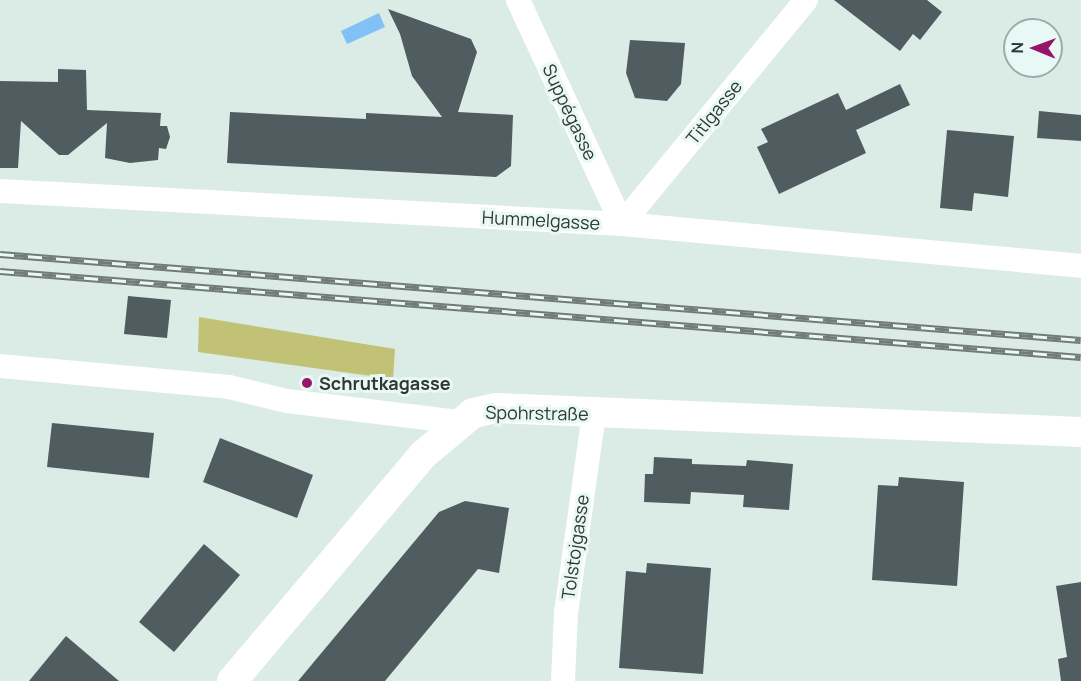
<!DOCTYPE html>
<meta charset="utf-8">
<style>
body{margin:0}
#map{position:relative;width:1081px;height:681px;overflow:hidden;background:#dbebe6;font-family:Manrope,sans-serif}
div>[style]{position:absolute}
.green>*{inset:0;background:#c1c275}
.water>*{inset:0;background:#81c1f6}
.building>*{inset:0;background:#4f5d60}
.minor>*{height:24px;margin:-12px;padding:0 12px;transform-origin:12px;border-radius:12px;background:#fff}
.tertiary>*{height:30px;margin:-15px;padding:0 15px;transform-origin:15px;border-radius:15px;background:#fff}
.rail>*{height:7px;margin-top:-3.5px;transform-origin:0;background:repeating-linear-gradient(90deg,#e8f8f4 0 14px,#717b78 0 28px);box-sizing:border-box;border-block:2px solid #717b78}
.dots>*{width:16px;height:16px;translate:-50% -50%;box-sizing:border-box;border:3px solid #e8f8f4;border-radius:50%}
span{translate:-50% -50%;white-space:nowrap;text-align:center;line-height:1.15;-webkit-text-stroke:6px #e8f8f4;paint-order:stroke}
.street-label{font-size:18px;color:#313735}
.poi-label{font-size:18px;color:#313735;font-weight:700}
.left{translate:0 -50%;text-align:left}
.north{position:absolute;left:1003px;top:18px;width:60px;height:60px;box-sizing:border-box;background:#e8f8f4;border:2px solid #9faba8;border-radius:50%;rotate:271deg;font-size:16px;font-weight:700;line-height:24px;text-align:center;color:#313735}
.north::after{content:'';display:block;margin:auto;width:21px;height:27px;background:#97146b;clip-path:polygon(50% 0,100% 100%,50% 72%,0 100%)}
</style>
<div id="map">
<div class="green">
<i style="clip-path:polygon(199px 317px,395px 349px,393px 379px,198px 352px)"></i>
</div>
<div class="water">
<i style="clip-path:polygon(379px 13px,385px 27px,347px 44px,341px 31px)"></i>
</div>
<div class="building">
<i style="clip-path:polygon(834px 0,927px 0,942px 12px,920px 40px,913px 34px,900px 51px)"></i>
<i style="clip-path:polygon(388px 9px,471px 39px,477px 52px,458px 112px,513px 115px,511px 166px,496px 177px,227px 163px,230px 112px,366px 119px,366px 113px,442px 117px,412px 76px,400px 34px)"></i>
<i style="clip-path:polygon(630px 40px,685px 43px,681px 84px,667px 101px,635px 98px,626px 73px)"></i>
<i style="clip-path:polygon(58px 69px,86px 70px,87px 110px,161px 113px,160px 126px,167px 126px,170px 137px,166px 149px,159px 148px,158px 160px,130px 163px,105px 158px,107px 123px,68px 155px,59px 155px,21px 121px,18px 168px,0 168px,0 81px,58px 82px)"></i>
<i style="clip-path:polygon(900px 84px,910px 105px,856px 130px,866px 153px,779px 194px,757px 147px,768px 142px,761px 129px,838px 93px,846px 110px)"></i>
<i style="clip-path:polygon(1039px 111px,1081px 115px,1081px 141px,1037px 138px)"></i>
<i style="clip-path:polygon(947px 130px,1014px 136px,1008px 197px,974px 193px,972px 211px,940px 208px)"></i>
<i style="clip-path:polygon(128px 296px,171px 300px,167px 338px,124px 334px)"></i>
<i style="clip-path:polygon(52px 423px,154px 433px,149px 478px,47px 467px)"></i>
<i style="clip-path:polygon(220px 438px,313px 475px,297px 518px,203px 482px)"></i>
<i style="clip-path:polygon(654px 457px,692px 459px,692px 464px,746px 466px,747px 460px,793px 464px,789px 510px,743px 507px,744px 495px,691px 492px,690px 504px,644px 502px,645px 474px,653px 474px)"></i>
<i style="clip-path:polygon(899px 477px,964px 482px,957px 586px,872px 580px,878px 485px,898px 486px)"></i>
<i style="clip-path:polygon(465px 501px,509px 508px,499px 573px,478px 569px,385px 681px,298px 681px,439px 512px)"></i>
<i style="clip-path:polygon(204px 544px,240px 575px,174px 652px,139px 622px)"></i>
<i style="clip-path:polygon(647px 563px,711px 568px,703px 674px,619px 668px,626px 571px,646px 573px)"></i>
<i style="clip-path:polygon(1081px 582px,1081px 681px,1061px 681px,1058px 659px,1067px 657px,1056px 586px)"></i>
<i style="clip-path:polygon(66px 636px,119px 681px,29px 681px)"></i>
</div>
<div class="minor">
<i style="left:518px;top:0;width:247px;rotate:65.1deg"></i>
<i style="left:622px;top:224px;width:290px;rotate:-50.6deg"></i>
<i style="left:0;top:191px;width:623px;rotate:3.04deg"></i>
<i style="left:622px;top:224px;width:461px;rotate:5.2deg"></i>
<i style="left:0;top:366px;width:230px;rotate:5.2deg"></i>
<i style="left:229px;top:387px;width:60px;rotate:13.6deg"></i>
<i style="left:287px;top:401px;width:172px;rotate:7deg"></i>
<i style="left:563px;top:681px;width:68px;rotate:-87.5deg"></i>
<i style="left:566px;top:613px;width:201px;rotate:-82deg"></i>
</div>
<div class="tertiary">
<i style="left:232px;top:681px;width:297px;rotate:-49.8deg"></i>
<i style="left:424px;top:454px;width:64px;rotate:-39.9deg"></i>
<i style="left:473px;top:413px;width:24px;rotate:-12deg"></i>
<i style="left:496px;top:408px;width:585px;rotate:2.35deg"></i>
</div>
<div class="rail">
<i style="left:0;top:254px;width:1084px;rotate:4.55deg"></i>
<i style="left:0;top:271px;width:1084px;rotate:4.55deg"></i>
</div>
<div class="dots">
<i style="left:307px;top:383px;background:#97146b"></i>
</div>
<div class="street-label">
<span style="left:570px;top:112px;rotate:65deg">Suppégasse</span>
<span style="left:714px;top:112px;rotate:-51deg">Titlgasse</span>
<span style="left:541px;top:220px;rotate:3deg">Hummelgasse</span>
<span style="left:537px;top:413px;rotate:1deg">Spohrstraße</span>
<span style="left:575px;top:547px;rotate:-82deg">Tolstojgasse</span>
</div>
<div class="poi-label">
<span class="left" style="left:319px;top:383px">Schrutkagasse</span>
</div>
<div class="north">N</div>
</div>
